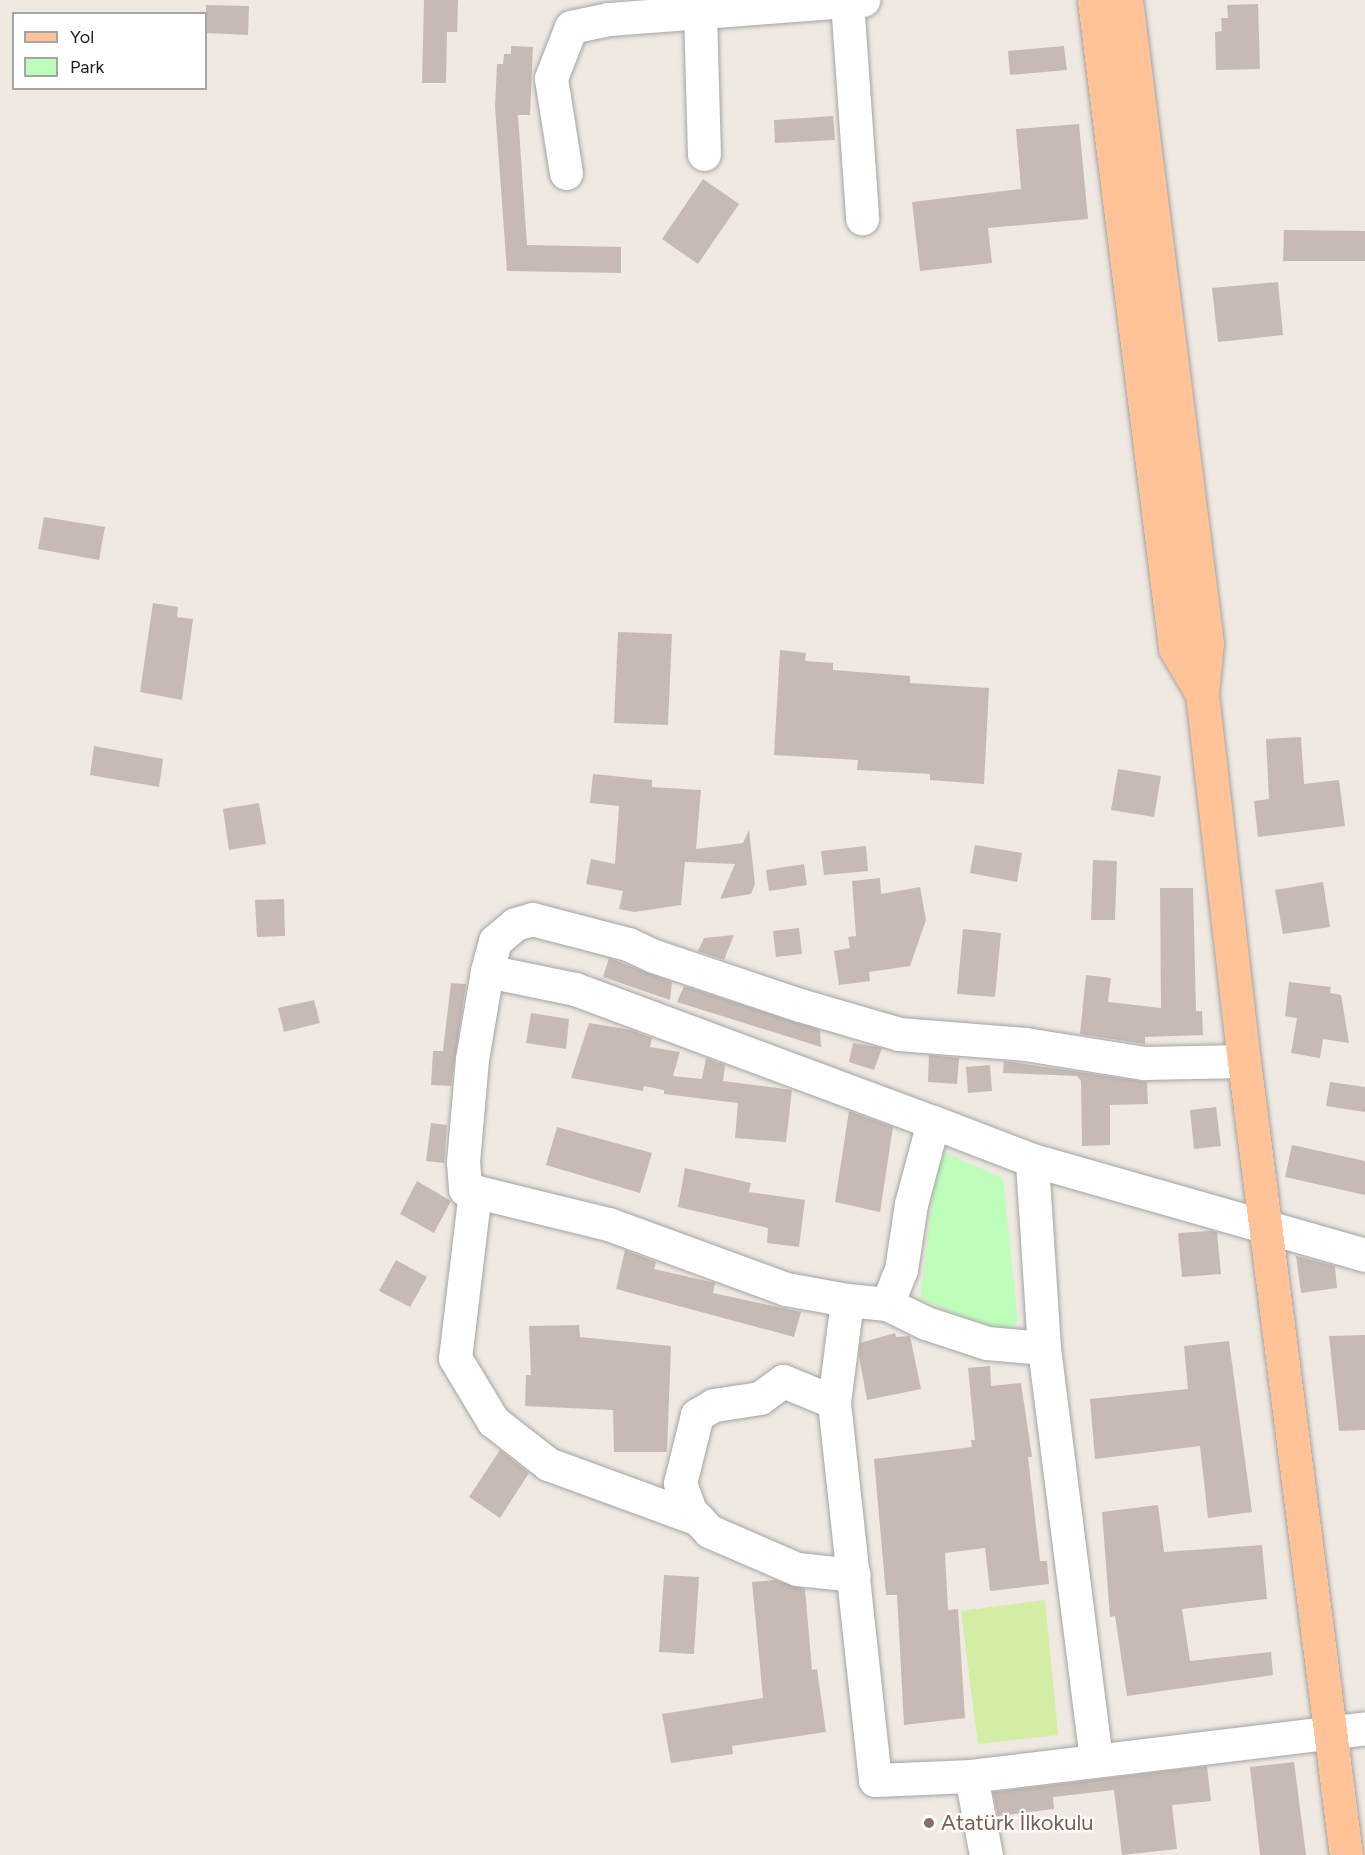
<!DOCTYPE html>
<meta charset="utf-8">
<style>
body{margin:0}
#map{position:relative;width:1365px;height:1855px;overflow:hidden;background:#efe9e2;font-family:Figtree,sans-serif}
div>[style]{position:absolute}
.grass>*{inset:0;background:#d3eda4}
.park>*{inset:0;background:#bffdbb}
.building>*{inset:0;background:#c7bab5}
.roads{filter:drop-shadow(0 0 2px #a4a4a4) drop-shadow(0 0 2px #a4a4a4)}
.minor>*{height:33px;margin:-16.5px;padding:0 16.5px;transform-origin:16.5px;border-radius:16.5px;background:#fff}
.major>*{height:33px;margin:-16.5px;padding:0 16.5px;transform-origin:16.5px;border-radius:16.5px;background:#ffc397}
.dots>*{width:16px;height:16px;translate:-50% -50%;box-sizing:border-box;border:3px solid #fff;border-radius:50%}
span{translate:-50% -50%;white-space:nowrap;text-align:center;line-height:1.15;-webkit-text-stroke:4.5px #fff;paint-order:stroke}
.education-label{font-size:22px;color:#785e54}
.left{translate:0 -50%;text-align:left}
.legend{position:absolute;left:12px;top:12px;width:195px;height:78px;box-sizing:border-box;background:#fff;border:2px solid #a5a5a5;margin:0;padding:8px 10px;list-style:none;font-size:18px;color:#1d1d1d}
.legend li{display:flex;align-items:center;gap:12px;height:30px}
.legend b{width:30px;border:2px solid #a5a5a5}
</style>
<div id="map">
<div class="grass">
<i style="clip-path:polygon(1045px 1600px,1058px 1735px,978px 1744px,961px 1611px)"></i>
</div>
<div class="park">
<i style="clip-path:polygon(939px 1150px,1003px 1178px,1018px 1322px,1001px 1334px,920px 1298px)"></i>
</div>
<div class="building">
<i style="clip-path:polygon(424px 0,458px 0,457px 32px,447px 32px,446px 83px,422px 83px)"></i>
<i style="clip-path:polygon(1258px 4px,1260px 69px,1216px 70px,1215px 32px,1222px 31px,1221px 18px,1228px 18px,1227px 5px)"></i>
<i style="clip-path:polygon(206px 5px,249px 6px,248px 35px,206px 33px)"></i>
<i style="clip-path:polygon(511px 46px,533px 47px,530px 115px,518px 115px,527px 245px,621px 247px,621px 273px,507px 271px,495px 107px,497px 64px,503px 64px,504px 54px,511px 54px)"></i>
<i style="clip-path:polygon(1064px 46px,1067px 70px,1010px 75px,1008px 51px)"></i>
<i style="clip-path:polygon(833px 116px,835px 140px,775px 143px,774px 120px)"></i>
<i style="clip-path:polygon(1079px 124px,1088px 219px,988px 228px,992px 263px,920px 271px,912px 202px,1021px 189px,1016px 129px)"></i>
<i style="clip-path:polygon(703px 179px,739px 204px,698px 264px,662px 239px)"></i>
<i style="clip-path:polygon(1284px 230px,1365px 231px,1365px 261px,1283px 261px)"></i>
<i style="clip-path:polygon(1278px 282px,1283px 335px,1218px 342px,1212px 288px)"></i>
<i style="clip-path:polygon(44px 517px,105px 527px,99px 560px,38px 549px)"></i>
<i style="clip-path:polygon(153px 603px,178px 607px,177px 617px,193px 619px,182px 700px,140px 692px)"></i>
<i style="clip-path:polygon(618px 632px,672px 634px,668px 725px,614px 723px)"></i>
<i style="clip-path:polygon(780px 650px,806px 653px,805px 661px,833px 663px,833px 670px,910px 676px,910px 683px,989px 688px,984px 784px,930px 780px,930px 774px,857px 770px,858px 760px,774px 755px)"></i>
<i style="clip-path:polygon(1301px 737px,1304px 784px,1339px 780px,1345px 826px,1258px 837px,1254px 801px,1269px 799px,1266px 739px)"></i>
<i style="clip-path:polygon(94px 746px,163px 759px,159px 787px,90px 775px)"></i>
<i style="clip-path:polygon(1118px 769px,1161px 776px,1154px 817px,1111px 810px)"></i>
<i style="clip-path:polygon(593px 774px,652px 780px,652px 787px,701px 790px,696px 849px,743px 843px,749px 830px,755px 884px,751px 894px,720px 899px,735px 864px,685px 862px,681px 905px,634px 912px,619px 909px,623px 891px,586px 884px,591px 859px,615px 864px,619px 806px,590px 803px)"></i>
<i style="clip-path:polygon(259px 803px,266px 844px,229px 850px,223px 809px)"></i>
<i style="clip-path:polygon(975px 845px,1022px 853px,1017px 882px,970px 873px)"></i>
<i style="clip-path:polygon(866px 846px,868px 871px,824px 875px,821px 851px)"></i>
<i style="clip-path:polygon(1093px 860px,1117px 861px,1115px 920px,1091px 920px)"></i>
<i style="clip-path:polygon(804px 864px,807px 885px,769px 891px,766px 870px)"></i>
<i style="clip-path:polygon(880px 878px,881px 894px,920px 887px,926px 920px,910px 966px,869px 972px,870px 981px,839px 985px,834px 951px,850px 948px,848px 937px,856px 936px,852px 881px)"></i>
<i style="clip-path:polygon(1323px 882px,1330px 927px,1283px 934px,1275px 890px)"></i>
<i style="clip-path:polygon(1160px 888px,1193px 888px,1196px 1011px,1202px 1011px,1203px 1035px,1145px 1037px,1145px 1044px,1080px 1034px,1086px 975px,1111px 978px,1108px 1002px,1161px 1008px)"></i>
<i style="clip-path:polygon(284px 899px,285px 936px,257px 937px,255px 900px)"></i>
<i style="clip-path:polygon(799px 928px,802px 954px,776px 957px,773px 931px)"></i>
<i style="clip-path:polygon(963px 929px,1001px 933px,995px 997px,957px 994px)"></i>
<i style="clip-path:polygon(734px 935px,724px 960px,698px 951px,704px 938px)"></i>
<i style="clip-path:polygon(609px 958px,672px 982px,670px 1000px,603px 977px)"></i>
<i style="clip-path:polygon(1289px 982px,1331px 987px,1330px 993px,1341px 995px,1349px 1043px,1323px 1039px,1320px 1058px,1291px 1053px,1297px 1018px,1285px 1016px)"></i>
<i style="clip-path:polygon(451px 983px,466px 984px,451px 1086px,431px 1085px,433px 1051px,443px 1051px)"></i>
<i style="clip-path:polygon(684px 986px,820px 1030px,821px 1047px,677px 1002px)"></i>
<i style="clip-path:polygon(314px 1000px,320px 1023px,284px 1032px,278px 1008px)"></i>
<i style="clip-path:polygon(531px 1013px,569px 1019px,566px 1049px,526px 1043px)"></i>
<i style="clip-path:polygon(589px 1023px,631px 1030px,652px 1038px,650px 1047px,680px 1052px,673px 1076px,702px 1079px,706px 1058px,725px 1065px,723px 1081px,792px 1090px,786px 1142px,735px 1138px,738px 1103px,664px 1094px,664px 1090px,644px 1086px,643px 1091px,571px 1078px)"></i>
<i style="clip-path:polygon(853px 1043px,882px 1048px,874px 1070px,849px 1062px)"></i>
<i style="clip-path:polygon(929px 1055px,959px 1058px,957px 1084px,928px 1082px)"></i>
<i style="clip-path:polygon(1004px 1061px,1147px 1082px,1148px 1104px,1110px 1105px,1110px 1145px,1082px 1146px,1081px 1081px,1077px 1076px,1003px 1073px)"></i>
<i style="clip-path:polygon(990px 1065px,992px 1091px,968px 1093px,966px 1067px)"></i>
<i style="clip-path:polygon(1330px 1082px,1365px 1087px,1365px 1112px,1326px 1106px)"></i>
<i style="clip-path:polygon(1216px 1107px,1221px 1146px,1194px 1149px,1190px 1110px)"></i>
<i style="clip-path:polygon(849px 1111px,893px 1127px,880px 1212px,835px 1202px)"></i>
<i style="clip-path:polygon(431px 1123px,447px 1125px,444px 1163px,426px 1161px)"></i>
<i style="clip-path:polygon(557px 1127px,652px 1153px,640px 1193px,546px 1165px)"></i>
<i style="clip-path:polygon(1292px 1145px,1365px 1161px,1365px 1195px,1285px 1177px)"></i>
<i style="clip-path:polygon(685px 1168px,751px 1183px,749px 1192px,805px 1200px,799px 1247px,767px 1243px,768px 1228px,678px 1207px)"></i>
<i style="clip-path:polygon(417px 1181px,451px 1201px,434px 1233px,400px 1214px)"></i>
<i style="clip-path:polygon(1211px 1231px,1217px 1232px,1221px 1274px,1182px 1277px,1178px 1233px)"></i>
<i style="clip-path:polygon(625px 1250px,656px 1262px,654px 1269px,715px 1283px,713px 1293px,801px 1312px,794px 1337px,616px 1289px)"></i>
<i style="clip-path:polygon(1296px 1256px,1335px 1266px,1337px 1288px,1301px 1293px)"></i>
<i style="clip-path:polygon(396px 1260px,427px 1277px,410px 1307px,379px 1291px)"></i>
<i style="clip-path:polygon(579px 1325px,580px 1337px,671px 1346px,667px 1452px,614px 1452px,613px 1410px,525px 1406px,526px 1375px,531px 1375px,529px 1326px)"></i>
<i style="clip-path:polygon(895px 1333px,896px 1337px,910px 1336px,921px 1389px,867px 1400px,859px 1356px,860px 1343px)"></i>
<i style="clip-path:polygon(1365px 1335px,1365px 1430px,1339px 1431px,1329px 1336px)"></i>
<i style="clip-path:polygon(1229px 1341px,1252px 1512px,1208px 1518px,1200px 1446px,1095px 1459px,1090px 1399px,1188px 1389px,1184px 1346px)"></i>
<i style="clip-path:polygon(990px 1366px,991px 1386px,1021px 1383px,1032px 1457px,1028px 1457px,1040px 1561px,1047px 1561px,1049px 1584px,990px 1591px,985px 1548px,945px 1553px,948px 1610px,958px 1609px,965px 1718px,904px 1725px,897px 1595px,886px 1595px,874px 1459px,972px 1447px,971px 1440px,975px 1440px,968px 1368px)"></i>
<i style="clip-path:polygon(500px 1450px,529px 1473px,500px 1518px,469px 1497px)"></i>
<i style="clip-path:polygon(1158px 1505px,1164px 1552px,1262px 1545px,1267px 1599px,1182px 1609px,1190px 1661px,1271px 1652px,1273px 1675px,1127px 1696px,1115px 1616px,1110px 1617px,1102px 1512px)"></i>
<i style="clip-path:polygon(664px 1575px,699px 1577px,694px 1654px,659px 1652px)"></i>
<i style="clip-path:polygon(775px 1580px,805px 1589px,812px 1670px,817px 1669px,826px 1732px,732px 1746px,733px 1754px,671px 1763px,662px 1714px,763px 1698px,752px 1582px)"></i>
<i style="clip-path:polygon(1294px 1762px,1306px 1855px,1260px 1855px,1250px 1767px)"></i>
<i style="clip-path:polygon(1207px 1766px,1211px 1801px,1172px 1805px,1177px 1849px,1122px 1855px,1114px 1790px,1053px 1797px,1054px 1809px,998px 1816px,993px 1792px)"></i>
</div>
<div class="roads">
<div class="minor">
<i style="left:847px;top:1px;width:218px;rotate:86deg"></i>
<i style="left:700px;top:12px;width:142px;rotate:88.4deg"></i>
<i style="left:566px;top:173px;width:96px;rotate:-99deg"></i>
<i style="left:551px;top:78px;width:55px;rotate:-68.6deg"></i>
<i style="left:571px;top:27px;width:39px;rotate:-12deg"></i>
<i style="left:609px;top:19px;width:255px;rotate:-4.3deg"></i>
<i style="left:487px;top:971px;width:31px;rotate:-75deg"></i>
<i style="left:495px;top:941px;width:26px;rotate:-40deg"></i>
<i style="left:515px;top:924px;width:18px;rotate:-16deg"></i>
<i style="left:532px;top:919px;width:99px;rotate:14.6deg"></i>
<i style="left:628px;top:944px;width:29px;rotate:25deg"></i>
<i style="left:654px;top:956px;width:154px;rotate:18.6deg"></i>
<i style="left:800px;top:1005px;width:103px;rotate:16.3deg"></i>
<i style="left:899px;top:1034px;width:126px;rotate:4.5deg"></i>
<i style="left:1025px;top:1044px;width:121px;rotate:9.1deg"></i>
<i style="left:1144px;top:1063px;width:100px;rotate:-1.1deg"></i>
<i style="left:475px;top:1191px;width:168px;rotate:96.8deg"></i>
<i style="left:455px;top:1358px;width:74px;rotate:58.9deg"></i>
<i style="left:493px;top:1421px;width:70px;rotate:38deg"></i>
<i style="left:548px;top:1464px;width:160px;rotate:20.1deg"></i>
<i style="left:847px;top:1300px;width:62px;rotate:-169.8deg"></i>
<i style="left:786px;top:1289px;width:189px;rotate:-159.9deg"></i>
<i style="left:608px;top:1224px;width:147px;rotate:-166.2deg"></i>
<i style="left:465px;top:1189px;width:27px;rotate:-94deg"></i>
<i style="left:463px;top:1162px;width:103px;rotate:-85deg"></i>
<i style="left:472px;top:1059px;width:89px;rotate:-80.3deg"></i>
<i style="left:487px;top:971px;width:90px;rotate:11.6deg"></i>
<i style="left:575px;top:989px;width:382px;rotate:20.4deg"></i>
<i style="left:887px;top:1304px;width:37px;rotate:-68deg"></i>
<i style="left:901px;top:1270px;width:67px;rotate:-81.4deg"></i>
<i style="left:911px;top:1204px;width:85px;rotate:-75deg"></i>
<i style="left:933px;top:1122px;width:106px;rotate:21deg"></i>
<i style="left:1044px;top:1348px;width:188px;rotate:-93.7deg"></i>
<i style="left:1032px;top:1160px;width:346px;rotate:15.9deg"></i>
<i style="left:834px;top:1402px;width:55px;rotate:-157.6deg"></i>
<i style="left:783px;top:1381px;width:29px;rotate:144deg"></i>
<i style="left:760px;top:1398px;width:47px;rotate:171.3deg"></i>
<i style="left:714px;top:1405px;width:20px;rotate:150deg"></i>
<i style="left:697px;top:1415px;width:70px;rotate:104deg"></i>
<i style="left:680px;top:1483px;width:30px;rotate:70deg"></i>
<i style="left:690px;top:1511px;width:28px;rotate:46deg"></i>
<i style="left:709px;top:1531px;width:96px;rotate:23.4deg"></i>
<i style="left:797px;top:1569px;width:57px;rotate:6deg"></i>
<i style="left:971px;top:1776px;width:96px;rotate:177.6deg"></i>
<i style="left:875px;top:1780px;width:380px;rotate:-96.2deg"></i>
<i style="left:834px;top:1402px;width:103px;rotate:-82.7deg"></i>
<i style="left:847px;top:1300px;width:40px;rotate:5.7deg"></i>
<i style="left:887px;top:1304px;width:43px;rotate:26deg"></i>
<i style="left:926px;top:1323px;width:64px;rotate:18.2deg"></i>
<i style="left:987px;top:1343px;width:57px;rotate:5deg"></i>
<i style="left:1044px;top:1348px;width:413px;rotate:82.8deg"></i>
<i style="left:986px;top:1855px;width:80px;rotate:-100.8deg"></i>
<i style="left:971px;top:1776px;width:397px;rotate:-6.9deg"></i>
</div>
<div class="major">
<i style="left:1094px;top:0;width:653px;rotate:82.87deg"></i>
<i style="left:1175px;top:648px;width:53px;rotate:59.6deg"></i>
<i style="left:1126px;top:0;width:648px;rotate:82.82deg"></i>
<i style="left:1207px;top:643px;width:51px;rotate:95.6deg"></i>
<i style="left:1202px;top:694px;width:369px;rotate:83.5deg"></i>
<i style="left:1244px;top:1061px;width:801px;rotate:82.68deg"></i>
</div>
</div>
<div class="dots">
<i style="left:929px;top:1823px;background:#8d6e63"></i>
</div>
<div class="education-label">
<span class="left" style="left:941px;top:1823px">Atatürk İlkokulu</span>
</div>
<ul class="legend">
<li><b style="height:8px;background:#ffc397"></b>Yol</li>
<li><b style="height:16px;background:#bffdbb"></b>Park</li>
</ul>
</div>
